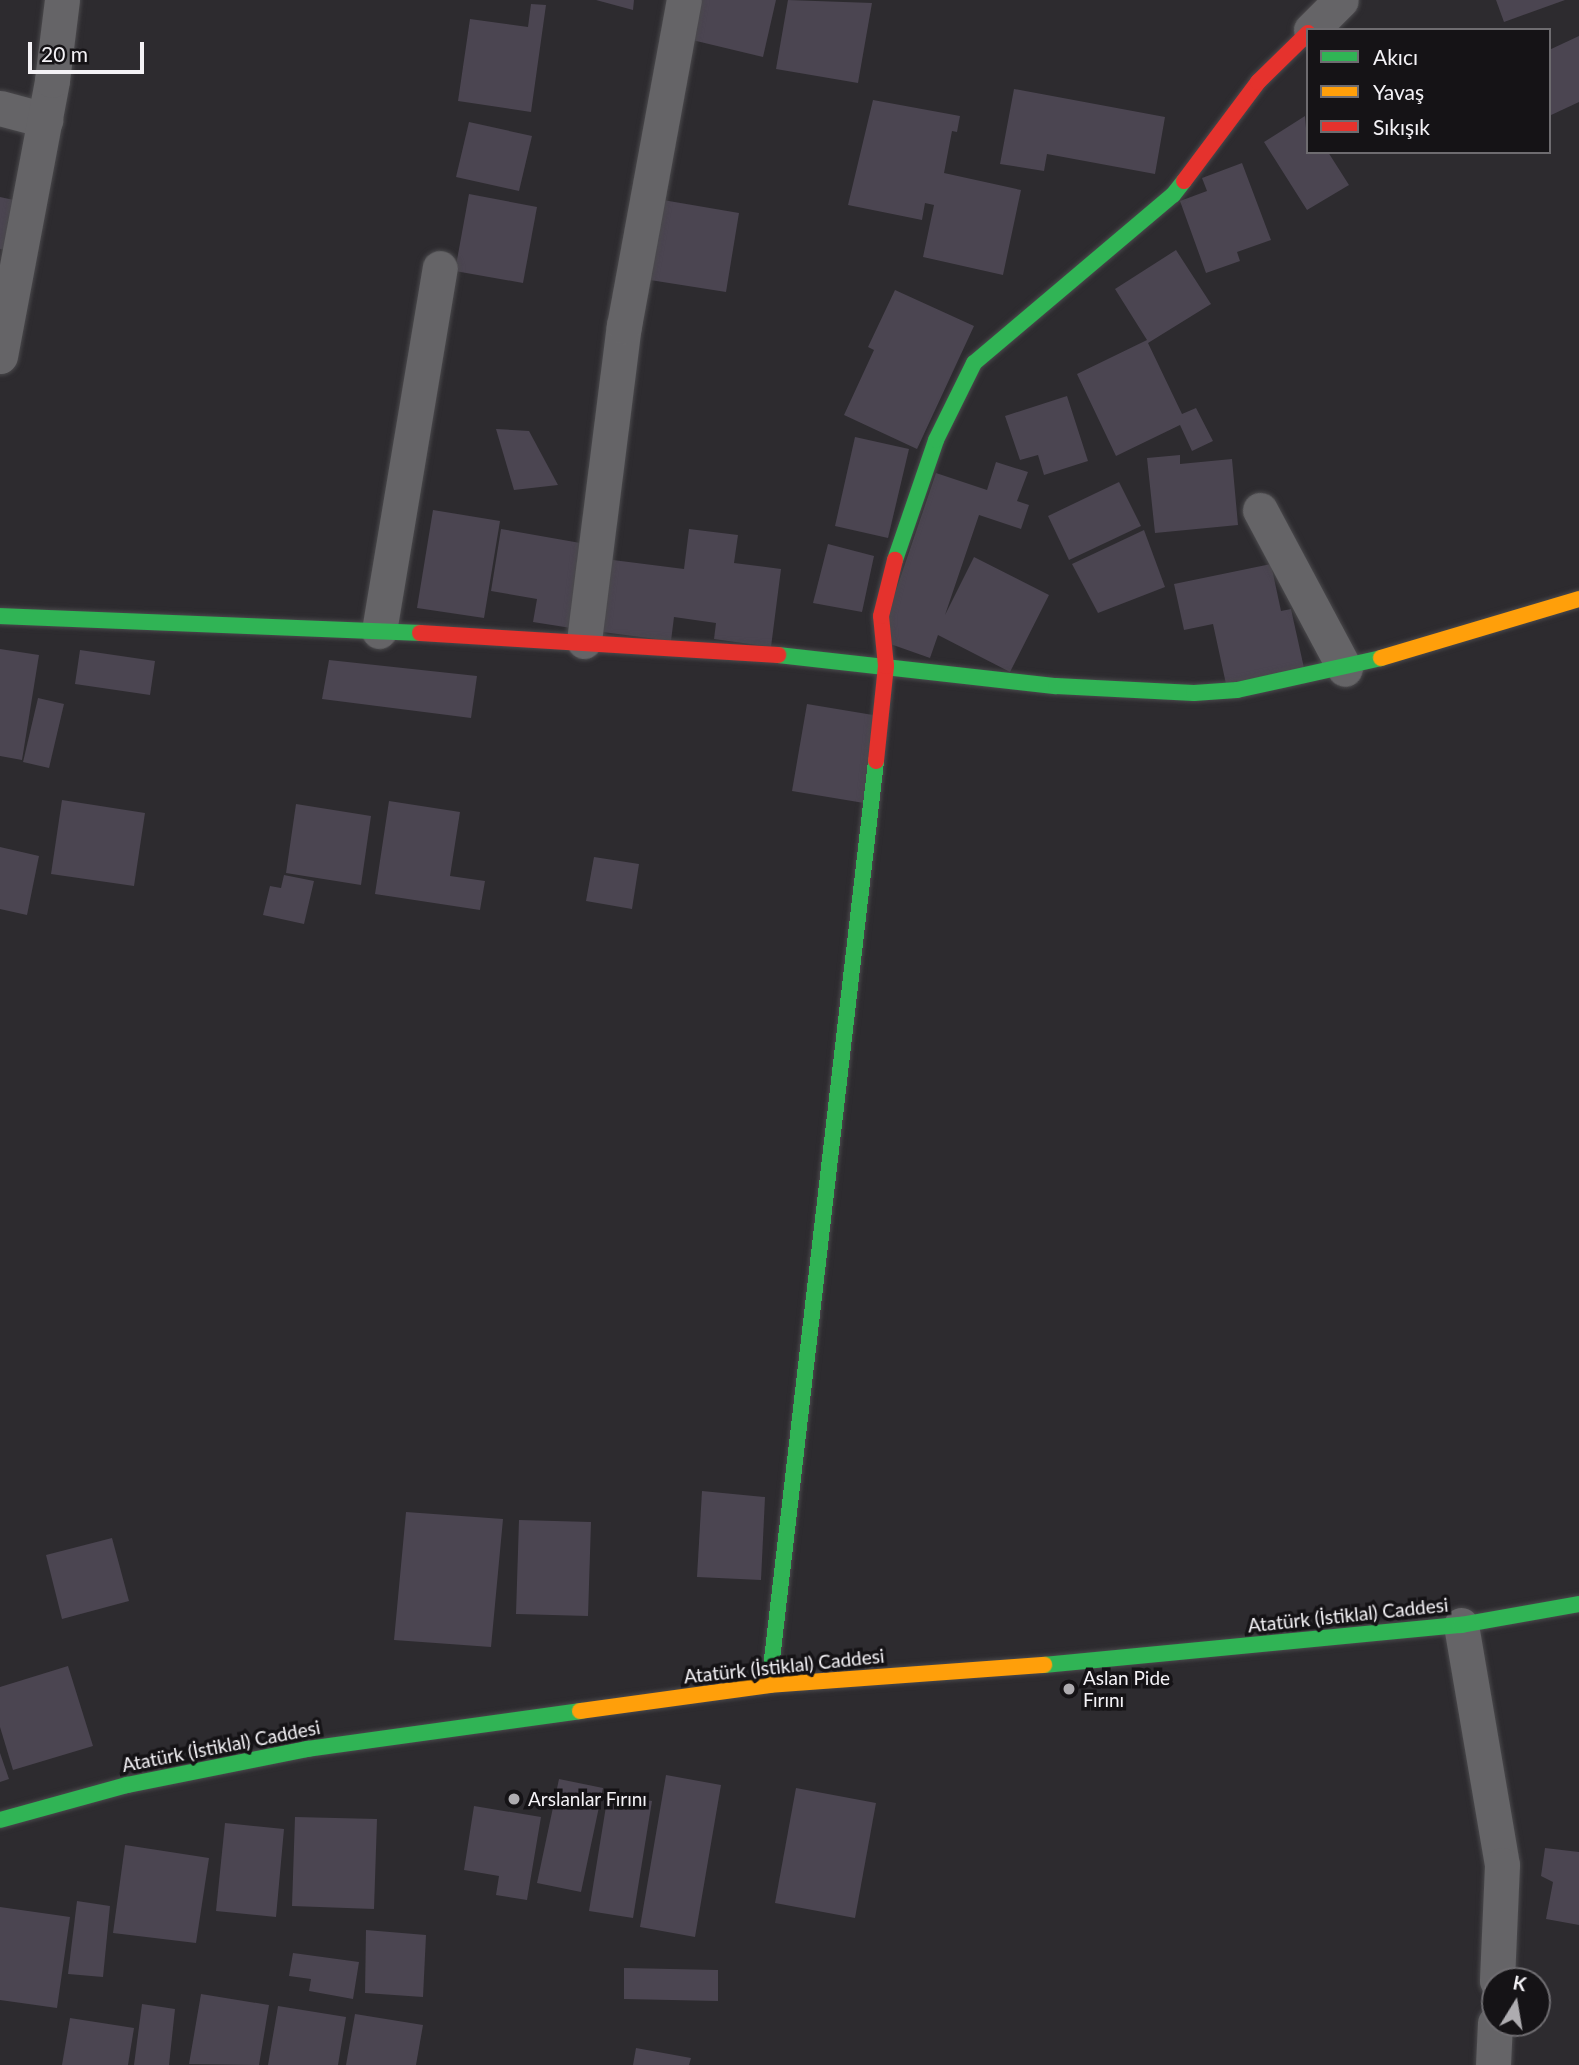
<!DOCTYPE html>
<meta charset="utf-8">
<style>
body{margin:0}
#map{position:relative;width:1579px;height:2065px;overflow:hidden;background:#2d2b2f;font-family:Lato,sans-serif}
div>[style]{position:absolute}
.building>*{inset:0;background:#4b4551}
.roads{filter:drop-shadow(0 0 2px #4a494c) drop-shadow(0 0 2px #4a494c)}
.street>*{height:35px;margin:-17.5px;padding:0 17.5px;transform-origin:17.5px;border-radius:17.5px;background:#656467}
.fast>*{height:16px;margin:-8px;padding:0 8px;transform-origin:8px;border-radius:8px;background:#30b455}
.slow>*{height:16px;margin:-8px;padding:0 8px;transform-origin:8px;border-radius:8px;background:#ff9f0a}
.jam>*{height:16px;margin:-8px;padding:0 8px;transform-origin:8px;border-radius:8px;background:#e5322d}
.dots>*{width:19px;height:19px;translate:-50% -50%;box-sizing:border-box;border:4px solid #151316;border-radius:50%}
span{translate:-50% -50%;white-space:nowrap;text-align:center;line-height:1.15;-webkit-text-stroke:7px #151316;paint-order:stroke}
.street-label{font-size:19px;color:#f4f2f6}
.poi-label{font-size:19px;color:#f4f2f6}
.left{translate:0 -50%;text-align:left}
.legend{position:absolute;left:1306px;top:28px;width:245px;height:126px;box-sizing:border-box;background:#151316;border:2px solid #6e6c70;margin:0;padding:9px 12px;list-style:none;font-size:21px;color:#f4f2f6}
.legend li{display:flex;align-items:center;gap:14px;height:35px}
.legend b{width:35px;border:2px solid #6e6c70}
.north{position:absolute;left:1481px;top:1967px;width:70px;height:70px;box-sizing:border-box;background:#151316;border:2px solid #6e6c70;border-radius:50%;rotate:11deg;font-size:19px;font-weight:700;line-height:28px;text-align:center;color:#f4f2f6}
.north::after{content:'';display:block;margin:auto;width:24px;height:32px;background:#aeacb0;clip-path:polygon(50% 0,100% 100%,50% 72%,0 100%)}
.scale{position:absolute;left:28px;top:42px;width:116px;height:32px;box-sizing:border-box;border:4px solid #f4f2f6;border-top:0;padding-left:9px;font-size:21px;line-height:24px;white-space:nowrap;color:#f4f2f6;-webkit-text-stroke:5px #151316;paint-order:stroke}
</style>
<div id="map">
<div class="building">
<i style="clip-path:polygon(596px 0,634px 0,633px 10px)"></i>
<i style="clip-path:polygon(697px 0,776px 0,763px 57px,688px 39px)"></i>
<i style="clip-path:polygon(788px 0,872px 3px,858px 83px,776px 69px)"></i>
<i style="clip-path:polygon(1496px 0,1565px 0,1504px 22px)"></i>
<i style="clip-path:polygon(531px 4px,546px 5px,531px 112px,458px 101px,470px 19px,528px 27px)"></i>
<i style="clip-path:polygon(1579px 36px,1579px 102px,1549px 116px,1549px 50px)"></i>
<i style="clip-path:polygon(1014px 89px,1165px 117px,1155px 174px,1047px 154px,1044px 171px,1000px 164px)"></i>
<i style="clip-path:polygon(873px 100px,960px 116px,957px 132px,952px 131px,944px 173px,1021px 190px,1003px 275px,923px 257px,934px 205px,925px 203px,922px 220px,848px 205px)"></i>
<i style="clip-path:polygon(1305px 116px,1308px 152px,1328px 152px,1349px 185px,1307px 210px,1264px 142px)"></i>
<i style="clip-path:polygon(469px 122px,532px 136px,519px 191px,456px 177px)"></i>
<i style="clip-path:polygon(1242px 163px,1271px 240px,1237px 252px,1240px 261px,1206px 273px,1180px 201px,1207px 191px,1202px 178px)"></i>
<i style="clip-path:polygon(469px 194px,537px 207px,523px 283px,455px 271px)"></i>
<i style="clip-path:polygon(0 197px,23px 202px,11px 251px,0 249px)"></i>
<i style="clip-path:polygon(663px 200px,739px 213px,726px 292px,650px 280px)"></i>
<i style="clip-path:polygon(1176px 250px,1211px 304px,1148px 343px,1182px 414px,1196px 408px,1213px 441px,1192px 451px,1180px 425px,1116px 456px,1077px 374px,1147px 340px,1115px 289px)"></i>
<i style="clip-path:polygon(895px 290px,974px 326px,917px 449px,844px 415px,874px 350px,868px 347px)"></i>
<i style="clip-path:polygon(1067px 396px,1088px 461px,1044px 475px,1038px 455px,1020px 460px,1005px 416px)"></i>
<i style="clip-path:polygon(496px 429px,529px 431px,558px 485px,514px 490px)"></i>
<i style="clip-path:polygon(855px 437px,909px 449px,888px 538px,835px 526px)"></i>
<i style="clip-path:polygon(1180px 455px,1180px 464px,1232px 459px,1238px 525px,1155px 533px,1147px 458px)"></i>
<i style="clip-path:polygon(996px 462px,1028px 472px,1017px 501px,1029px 505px,1021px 529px,979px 515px,945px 615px,974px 557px,1049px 595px,1010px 672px,938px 635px,930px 658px,879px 640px,936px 473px,987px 490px)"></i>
<i style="clip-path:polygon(1119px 482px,1141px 526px,1069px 560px,1048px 516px)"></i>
<i style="clip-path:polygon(433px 510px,500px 521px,484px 618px,417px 608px)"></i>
<i style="clip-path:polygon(501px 529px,586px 544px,571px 628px,533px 622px,537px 599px,491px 591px)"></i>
<i style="clip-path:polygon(689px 529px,738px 535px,734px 563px,781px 569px,771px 647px,714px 639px,716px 623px,674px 617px,671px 641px,595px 631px,605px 559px,684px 569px)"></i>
<i style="clip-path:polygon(1144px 530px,1165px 587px,1098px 613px,1072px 564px)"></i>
<i style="clip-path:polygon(828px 544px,874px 556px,862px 612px,813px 603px)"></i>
<i style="clip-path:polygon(1271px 564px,1281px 611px,1291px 609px,1304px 668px,1226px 684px,1213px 624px,1184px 630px,1174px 584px)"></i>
<i style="clip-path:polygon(0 649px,39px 655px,22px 760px,0 756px)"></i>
<i style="clip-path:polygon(80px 650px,155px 661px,150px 695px,75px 684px)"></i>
<i style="clip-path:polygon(329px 660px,477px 676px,471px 718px,322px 699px)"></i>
<i style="clip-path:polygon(38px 698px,64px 704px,49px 768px,23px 762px)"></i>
<i style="clip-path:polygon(807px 704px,879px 716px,864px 803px,792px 791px)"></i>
<i style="clip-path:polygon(62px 800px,145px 813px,134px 886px,51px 874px)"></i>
<i style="clip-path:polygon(389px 801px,460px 812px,450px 876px,485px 881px,480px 910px,375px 894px)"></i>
<i style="clip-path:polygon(296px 804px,371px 816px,361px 885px,286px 873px)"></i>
<i style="clip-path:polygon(0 847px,39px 856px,27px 915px,0 909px)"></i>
<i style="clip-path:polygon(594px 857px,639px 864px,632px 909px,586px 901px)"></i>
<i style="clip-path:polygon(284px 875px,314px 881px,304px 924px,263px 915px,270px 886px,281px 888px)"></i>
<i style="clip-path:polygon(702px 1491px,765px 1497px,761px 1580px,697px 1577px)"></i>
<i style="clip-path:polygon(406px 1512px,503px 1519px,491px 1647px,394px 1640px)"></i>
<i style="clip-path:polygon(519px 1520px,591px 1522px,588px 1616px,516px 1614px)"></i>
<i style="clip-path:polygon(112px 1538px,129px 1601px,62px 1619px,46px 1555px)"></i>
<i style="clip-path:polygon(68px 1666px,93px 1746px,13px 1770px,0 1727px,0 1687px)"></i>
<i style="clip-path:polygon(0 1753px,9px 1779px,0 1782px)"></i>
<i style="clip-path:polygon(666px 1775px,721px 1785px,695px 1937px,640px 1927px)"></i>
<i style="clip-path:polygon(559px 1779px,603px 1788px,581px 1892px,537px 1883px)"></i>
<i style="clip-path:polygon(796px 1788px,876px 1803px,855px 1918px,775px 1903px)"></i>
<i style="clip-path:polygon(608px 1794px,652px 1801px,633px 1918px,589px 1911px)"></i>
<i style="clip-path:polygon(474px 1806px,541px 1817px,527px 1900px,496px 1895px,499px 1876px,464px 1870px)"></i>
<i style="clip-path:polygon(295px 1817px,377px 1819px,374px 1909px,292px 1906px)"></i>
<i style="clip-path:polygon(225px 1823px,284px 1829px,276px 1917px,216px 1911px)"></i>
<i style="clip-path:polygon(125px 1845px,209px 1858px,196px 1943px,113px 1933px)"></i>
<i style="clip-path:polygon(1545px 1848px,1579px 1852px,1579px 1925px,1546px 1919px,1553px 1882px,1541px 1876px)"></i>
<i style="clip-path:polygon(77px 1901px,110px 1906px,103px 1977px,68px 1974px)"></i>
<i style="clip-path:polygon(0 1907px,70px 1917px,57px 2008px,0 2000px)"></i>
<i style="clip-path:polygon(366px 1930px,426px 1935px,423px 1997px,365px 1993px)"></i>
<i style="clip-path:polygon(293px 1953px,359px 1962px,353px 1999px,309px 1991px,311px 1979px,289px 1976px)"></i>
<i style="clip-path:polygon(624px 1968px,718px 1970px,718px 2001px,624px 1999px)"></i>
<i style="clip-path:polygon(201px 1994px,269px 2005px,259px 2065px,189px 2064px)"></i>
<i style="clip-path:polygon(142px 2004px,175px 2009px,169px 2065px,134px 2065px)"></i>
<i style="clip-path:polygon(278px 2006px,346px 2017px,338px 2065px,268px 2065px)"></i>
<i style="clip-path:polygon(355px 2014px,423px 2025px,416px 2065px,346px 2065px)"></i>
<i style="clip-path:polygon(70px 2018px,134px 2028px,128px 2065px,62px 2065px)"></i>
<i style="clip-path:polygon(636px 2048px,691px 2058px,689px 2065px,633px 2065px)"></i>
</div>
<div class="roads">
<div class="street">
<i style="left:1311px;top:30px;width:42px;rotate:-45deg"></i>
<i style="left:0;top:108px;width:47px;rotate:14.9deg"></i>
<i style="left:0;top:356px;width:281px;rotate:-79.3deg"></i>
<i style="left:52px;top:80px;width:81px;rotate:-82.9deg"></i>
<i style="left:1260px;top:510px;width:180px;rotate:61.9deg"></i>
<i style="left:379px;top:631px;width:368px;rotate:-80.5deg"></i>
<i style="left:584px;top:641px;width:318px;rotate:-82.8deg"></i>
<i style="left:624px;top:326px;width:331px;rotate:-79.6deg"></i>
<i style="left:1461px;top:1625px;width:243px;rotate:80.3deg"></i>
<i style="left:1502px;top:1865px;width:116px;rotate:92.5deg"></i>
<i style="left:1493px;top:2065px;width:42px;rotate:-87.3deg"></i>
</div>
<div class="fast">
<i style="left:895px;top:560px;width:127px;rotate:-71.1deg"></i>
<i style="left:936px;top:440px;width:86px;rotate:-63.7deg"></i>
<i style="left:974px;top:363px;width:260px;rotate:-40.2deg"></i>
<i style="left:1173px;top:195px;width:18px;rotate:-52deg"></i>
<i style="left:0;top:616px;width:420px;rotate:2.3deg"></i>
<i style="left:778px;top:655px;width:280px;rotate:6.4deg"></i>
<i style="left:1056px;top:686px;width:138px;rotate:2.9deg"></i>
<i style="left:1194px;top:693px;width:43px;rotate:-4deg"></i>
<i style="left:1237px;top:690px;width:148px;rotate:-12.5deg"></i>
<i style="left:1044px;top:1665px;width:419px;rotate:-5.5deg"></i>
<i style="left:1461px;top:1625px;width:120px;rotate:-10.1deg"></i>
<i style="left:769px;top:1685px;width:930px;rotate:-83.39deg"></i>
<i style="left:0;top:1820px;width:132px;rotate:-15.4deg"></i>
<i style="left:127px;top:1785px;width:184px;rotate:-11.3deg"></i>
<i style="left:307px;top:1749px;width:276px;rotate:-7.9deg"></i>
</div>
<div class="slow">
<i style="left:1381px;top:658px;width:207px;rotate:-16.6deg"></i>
<i style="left:580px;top:1711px;width:191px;rotate:-7.8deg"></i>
<i style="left:769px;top:1685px;width:276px;rotate:-4.2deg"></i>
</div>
<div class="jam">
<i style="left:1184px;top:181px;width:124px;rotate:-53.2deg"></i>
<i style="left:1258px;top:82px;width:70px;rotate:-44.4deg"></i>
<i style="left:420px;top:633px;width:359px;rotate:3.5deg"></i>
<i style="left:876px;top:761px;width:96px;rotate:-84deg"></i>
<i style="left:886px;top:666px;width:50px;rotate:-95.7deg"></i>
<i style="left:881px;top:616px;width:58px;rotate:-76deg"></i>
</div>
</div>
<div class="dots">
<i style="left:1069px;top:1689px;background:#aeacb0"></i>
<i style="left:514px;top:1799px;background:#aeacb0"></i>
</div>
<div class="street-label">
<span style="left:1348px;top:1615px;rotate:-6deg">Atatürk (İstiklal) Caddesi</span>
<span style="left:784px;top:1666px;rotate:-6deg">Atatürk (İstiklal) Caddesi</span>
<span style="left:221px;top:1746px;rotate:-11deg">Atatürk (İstiklal) Caddesi</span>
</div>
<div class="poi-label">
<span class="left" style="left:1083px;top:1689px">Aslan Pide<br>Fırını</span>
<span class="left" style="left:528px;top:1799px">Arslanlar Fırını</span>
</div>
<ul class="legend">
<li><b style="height:9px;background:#30b455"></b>Akıcı</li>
<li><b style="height:9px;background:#ff9f0a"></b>Yavaş</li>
<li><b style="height:9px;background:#e5322d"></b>Sıkışık</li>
</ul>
<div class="north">K</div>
<div class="scale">20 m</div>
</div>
